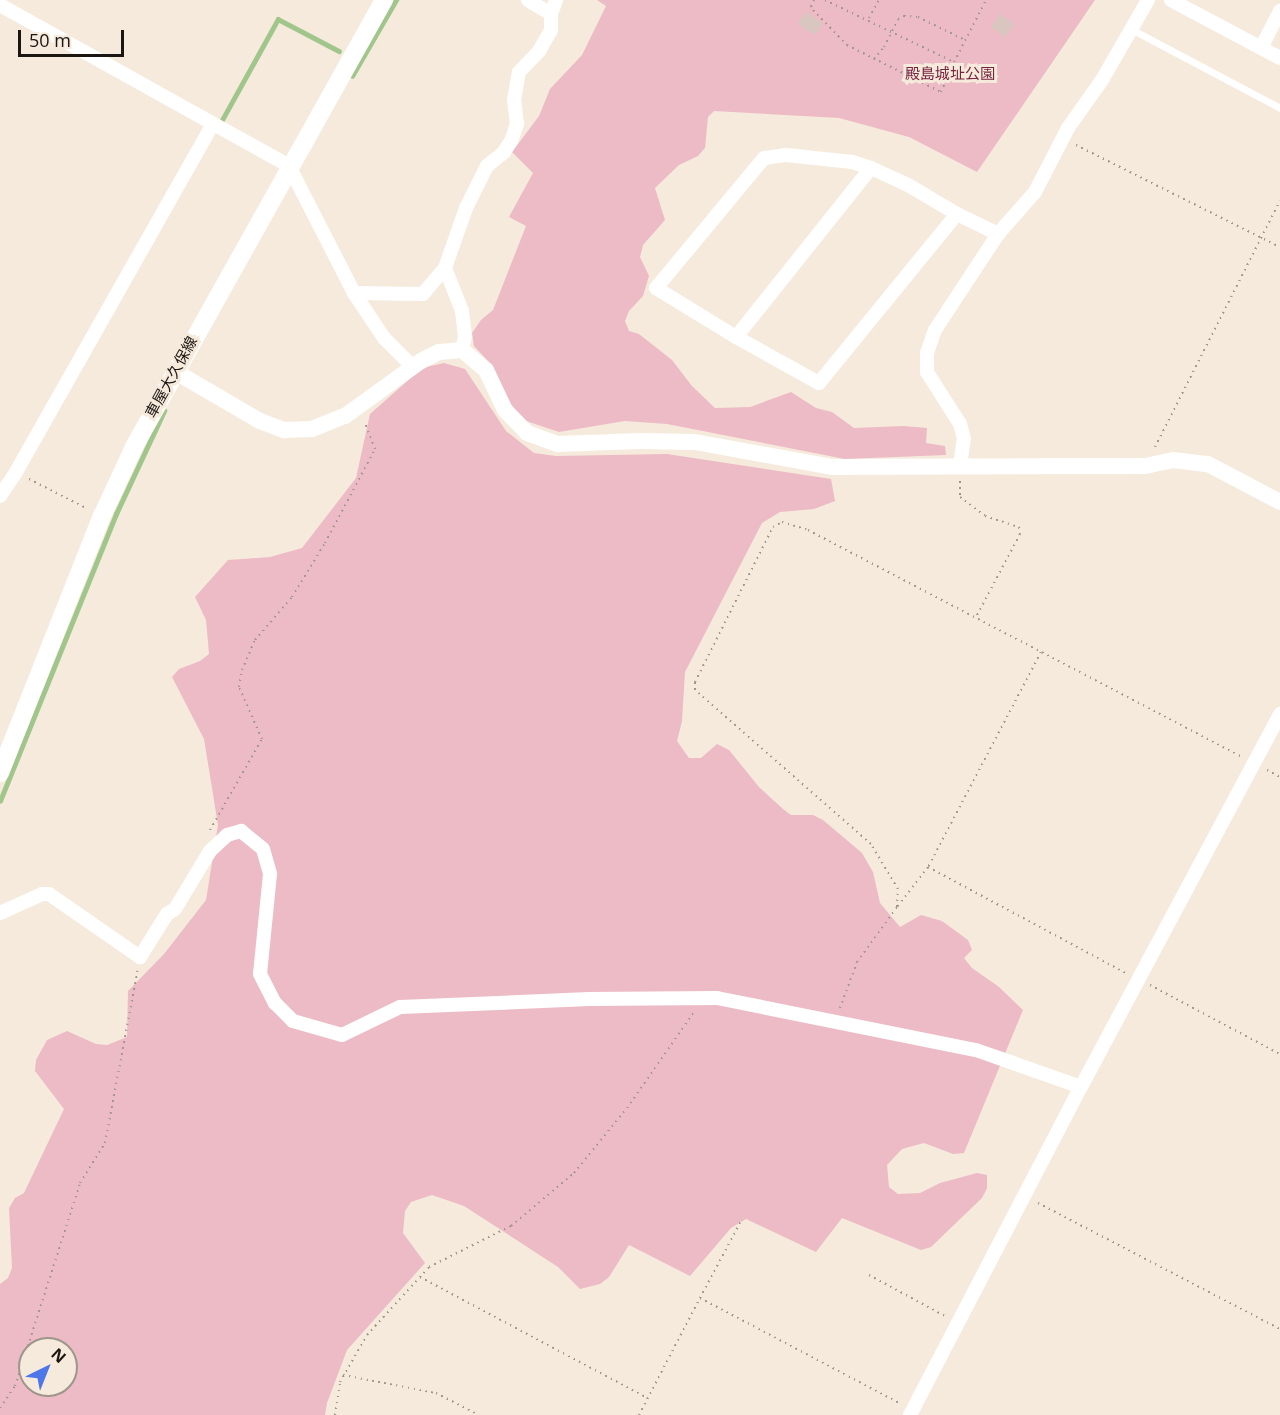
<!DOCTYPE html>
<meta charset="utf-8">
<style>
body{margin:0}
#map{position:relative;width:1280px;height:1415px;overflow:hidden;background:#f6eadc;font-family:"Open Sans","Noto Sans JP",sans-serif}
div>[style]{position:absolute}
.green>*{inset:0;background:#edbbc6}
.stream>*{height:4.5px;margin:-2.25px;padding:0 2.25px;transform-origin:2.25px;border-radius:2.25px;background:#a1c68c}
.building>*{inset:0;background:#d9c6c1}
.path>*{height:2px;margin-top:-1px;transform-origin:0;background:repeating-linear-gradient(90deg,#a0968c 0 1.5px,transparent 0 6px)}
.service>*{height:7px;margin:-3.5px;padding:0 3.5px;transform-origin:3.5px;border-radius:3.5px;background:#fff}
.minor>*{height:14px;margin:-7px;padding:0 7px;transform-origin:7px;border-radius:7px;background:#fff}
.tertiary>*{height:16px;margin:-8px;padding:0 8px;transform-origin:8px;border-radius:8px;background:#fff}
.secondary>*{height:18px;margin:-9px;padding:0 9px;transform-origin:9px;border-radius:9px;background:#fff}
span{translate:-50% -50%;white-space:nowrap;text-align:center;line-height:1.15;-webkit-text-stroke:6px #f6eadc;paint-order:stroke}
.park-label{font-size:15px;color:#77233f}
.street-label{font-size:15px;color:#1b1612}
.north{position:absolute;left:18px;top:1337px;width:60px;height:60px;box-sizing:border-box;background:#f6eadc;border:2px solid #9e958b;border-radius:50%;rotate:43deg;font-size:16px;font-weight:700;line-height:24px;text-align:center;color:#1b1612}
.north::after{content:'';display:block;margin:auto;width:21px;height:27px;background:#4d76e9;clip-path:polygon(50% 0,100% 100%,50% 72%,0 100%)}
.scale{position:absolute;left:18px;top:30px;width:106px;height:27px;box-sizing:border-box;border:3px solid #1b1612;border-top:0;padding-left:8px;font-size:18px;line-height:21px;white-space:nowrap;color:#1b1612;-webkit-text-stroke:4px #f6eadc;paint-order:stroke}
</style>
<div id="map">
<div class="green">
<i style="clip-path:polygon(597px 0,1095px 0,977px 172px,909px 137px,839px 118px,714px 111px,708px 117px,705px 148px,698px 156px,679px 165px,655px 188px,665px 220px,643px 245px,640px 257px,649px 276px,643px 296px,629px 311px,625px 321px,629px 331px,639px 334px,672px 360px,692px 386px,715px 408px,750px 407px,791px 392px,816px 408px,832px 412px,854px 428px,903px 426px,927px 428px,926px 443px,945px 446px,946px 455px,845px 459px,667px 424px,625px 421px,559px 432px,526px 421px,512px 410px,489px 362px,474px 346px,472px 333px,481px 320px,493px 310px,526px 226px,509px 217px,533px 173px,512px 152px,539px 116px,550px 89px,582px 55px,606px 6px)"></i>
<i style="clip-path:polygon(evenodd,444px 363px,465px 369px,506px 431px,534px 453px,556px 456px,667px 454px,831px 479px,835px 501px,814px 509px,780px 512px,762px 523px,685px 672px,682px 721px,677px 741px,689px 758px,701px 758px,717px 744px,729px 750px,759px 787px,783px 809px,791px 815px,813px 815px,823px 820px,862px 853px,873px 872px,880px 903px,900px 927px,921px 915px,942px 921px,968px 940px,972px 950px,964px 958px,972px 968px,999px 987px,1023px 1010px,964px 1153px,953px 1154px,924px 1143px,902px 1149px,887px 1165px,889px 1187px,898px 1194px,920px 1193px,940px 1183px,977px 1173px,987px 1175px,987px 1188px,982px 1198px,931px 1247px,921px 1250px,842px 1218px,816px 1252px,746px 1219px,731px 1228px,690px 1276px,629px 1245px,609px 1277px,600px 1284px,580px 1289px,558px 1267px,464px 1206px,432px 1195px,411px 1202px,405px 1211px,403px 1233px,425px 1263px,347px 1350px,327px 1403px,325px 1415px,0 1415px,0 1284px,8px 1278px,12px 1268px,9px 1208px,15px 1198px,24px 1193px,64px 1109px,35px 1071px,36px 1060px,47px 1040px,67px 1031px,96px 1044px,107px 1045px,127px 1037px,128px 991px,164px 954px,206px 900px,218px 825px,204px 739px,172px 677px,179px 669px,200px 661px,209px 654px,206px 620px,195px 597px,228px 560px,270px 557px,302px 548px,356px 478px,370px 414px,422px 368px,444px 363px,30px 1349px,66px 1349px,66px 1385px,30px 1385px,30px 1349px)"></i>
</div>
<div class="stream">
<i style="left:352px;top:76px;width:88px;rotate:-59.9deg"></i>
<i style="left:222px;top:120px;width:115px;rotate:-61deg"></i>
<i style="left:278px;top:19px;width:69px;rotate:27.7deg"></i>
<i style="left:0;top:801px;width:310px;rotate:-68deg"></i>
<i style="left:116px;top:514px;width:114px;rotate:-65deg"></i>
</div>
<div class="building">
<i style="clip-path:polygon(805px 12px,823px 23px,815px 35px,798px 24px)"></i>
<i style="clip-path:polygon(1000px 14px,1014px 24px,1005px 37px,991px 27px)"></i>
</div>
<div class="path">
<i style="left:814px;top:0;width:7px;rotate:117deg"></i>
<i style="left:811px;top:6px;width:4px;rotate:63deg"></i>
<i style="left:813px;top:10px;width:49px;rotate:45.8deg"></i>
<i style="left:847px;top:45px;width:105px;rotate:26.6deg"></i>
<i style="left:941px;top:92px;width:33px;rotate:-67deg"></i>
<i style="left:825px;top:0;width:143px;rotate:25.7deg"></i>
<i style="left:954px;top:62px;width:70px;rotate:-62.7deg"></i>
<i style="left:869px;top:18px;width:21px;rotate:-61deg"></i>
<i style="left:874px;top:59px;width:16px;rotate:-50deg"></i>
<i style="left:884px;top:47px;width:31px;rotate:-63deg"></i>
<i style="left:898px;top:19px;width:7px;rotate:-27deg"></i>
<i style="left:904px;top:16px;width:14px;rotate:4deg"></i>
<i style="left:918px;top:17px;width:52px;rotate:26.1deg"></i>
<i style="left:1076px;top:145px;width:228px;rotate:26.6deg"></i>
<i style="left:1155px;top:447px;width:276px;rotate:-63.1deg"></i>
<i style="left:29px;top:479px;width:66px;rotate:27deg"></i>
<i style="left:960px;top:481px;width:16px;rotate:90deg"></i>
<i style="left:960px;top:497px;width:31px;rotate:37deg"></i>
<i style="left:985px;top:516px;width:36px;rotate:18deg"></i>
<i style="left:1019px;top:527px;width:7px;rotate:82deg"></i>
<i style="left:1020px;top:534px;width:94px;rotate:117.9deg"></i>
<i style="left:1041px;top:652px;width:243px;rotate:117.7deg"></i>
<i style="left:928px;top:867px;width:225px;rotate:28.2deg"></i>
<i style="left:1267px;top:770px;width:15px;rotate:28deg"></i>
<i style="left:210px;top:830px;width:105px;rotate:-60.3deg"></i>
<i style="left:262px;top:739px;width:57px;rotate:-113.9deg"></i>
<i style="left:239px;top:687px;width:17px;rotate:-80deg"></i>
<i style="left:242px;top:670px;width:33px;rotate:-67deg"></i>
<i style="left:255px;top:640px;width:57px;rotate:-49.3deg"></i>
<i style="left:292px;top:597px;width:63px;rotate:-58.6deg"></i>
<i style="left:325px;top:543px;width:106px;rotate:-62deg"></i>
<i style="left:375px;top:449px;width:30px;rotate:-111deg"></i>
<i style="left:928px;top:867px;width:51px;rotate:127.8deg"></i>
<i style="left:897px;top:907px;width:18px;rotate:-87deg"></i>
<i style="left:898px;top:889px;width:52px;rotate:-121deg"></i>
<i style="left:871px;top:844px;width:234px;rotate:-138.8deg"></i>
<i style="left:695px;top:690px;width:8px;rotate:-90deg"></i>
<i style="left:695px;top:682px;width:174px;rotate:-63.3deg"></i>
<i style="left:773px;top:527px;width:10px;rotate:-29deg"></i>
<i style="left:782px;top:522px;width:27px;rotate:17deg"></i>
<i style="left:808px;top:530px;width:488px;rotate:27.6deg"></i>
<i style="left:1150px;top:985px;width:147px;rotate:28deg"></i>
<i style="left:840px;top:1008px;width:49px;rotate:-69.7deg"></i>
<i style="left:857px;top:962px;width:68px;rotate:-54deg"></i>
<i style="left:1038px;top:1203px;width:273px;rotate:27.5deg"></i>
<i style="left:869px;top:1275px;width:86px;rotate:28.3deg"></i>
<i style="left:420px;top:1277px;width:258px;rotate:28deg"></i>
<i style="left:700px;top:1298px;width:87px;rotate:-62deg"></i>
<i style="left:343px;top:1375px;width:95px;rotate:11deg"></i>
<i style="left:436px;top:1393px;width:48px;rotate:27.1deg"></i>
<i style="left:0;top:1408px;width:27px;rotate:-56deg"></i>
<i style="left:15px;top:1386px;width:213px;rotate:-72.2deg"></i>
<i style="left:80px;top:1183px;width:47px;rotate:-58deg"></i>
<i style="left:105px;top:1143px;width:177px;rotate:-79.3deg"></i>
<i style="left:335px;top:1415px;width:33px;rotate:-81deg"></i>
<i style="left:340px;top:1382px;width:54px;rotate:-60.1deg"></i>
<i style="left:367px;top:1335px;width:92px;rotate:-47.6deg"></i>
<i style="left:429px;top:1267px;width:92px;rotate:-26.6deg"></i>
<i style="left:511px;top:1226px;width:82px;rotate:-40.1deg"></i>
<i style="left:574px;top:1173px;width:84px;rotate:-50.8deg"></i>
<i style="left:627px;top:1108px;width:117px;rotate:-55.1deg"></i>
<i style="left:639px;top:1415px;width:132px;rotate:-62.5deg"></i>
<i style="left:700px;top:1298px;width:227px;rotate:27.8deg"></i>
</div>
<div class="service">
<i style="left:1131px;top:29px;width:169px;rotate:27.9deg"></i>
</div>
<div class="minor">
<i style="left:1171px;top:0;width:123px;rotate:28deg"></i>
<i style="left:0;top:5px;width:331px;rotate:29.1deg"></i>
<i style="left:289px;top:166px;width:143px;rotate:62.9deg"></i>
<i style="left:354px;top:293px;width:69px;rotate:0.8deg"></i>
<i style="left:423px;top:294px;width:34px;rotate:-50deg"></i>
<i style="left:445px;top:268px;width:46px;rotate:68.4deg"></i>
<i style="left:462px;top:311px;width:26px;rotate:83deg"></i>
<i style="left:465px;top:337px;width:13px;rotate:103deg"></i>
<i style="left:551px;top:14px;width:15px;rotate:-70deg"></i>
<i style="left:1261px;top:48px;width:42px;rotate:-62.8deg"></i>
<i style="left:871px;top:168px;width:41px;rotate:24.7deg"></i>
<i style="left:908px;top:185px;width:57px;rotate:30.6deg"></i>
<i style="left:957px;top:214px;width:46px;rotate:26deg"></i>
<i style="left:445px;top:268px;width:64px;rotate:-70.7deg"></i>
<i style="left:466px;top:208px;width:47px;rotate:-63.4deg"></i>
<i style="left:487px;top:166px;width:22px;rotate:-39deg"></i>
<i style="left:504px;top:152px;width:15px;rotate:-58deg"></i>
<i style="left:512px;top:139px;width:16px;rotate:-72deg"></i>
<i style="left:517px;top:124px;width:24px;rotate:-97deg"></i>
<i style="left:514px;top:100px;width:28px;rotate:-80deg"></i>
<i style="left:519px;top:72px;width:29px;rotate:-46deg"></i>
<i style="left:539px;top:51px;width:24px;rotate:-60deg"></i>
<i style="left:551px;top:30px;width:16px;rotate:-90deg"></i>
<i style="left:551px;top:14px;width:27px;rotate:-149deg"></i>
<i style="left:354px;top:293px;width:54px;rotate:56.3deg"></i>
<i style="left:384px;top:338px;width:41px;rotate:45deg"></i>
<i style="left:736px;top:337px;width:216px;rotate:-51.4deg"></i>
<i style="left:871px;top:168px;width:20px;rotate:-162deg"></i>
<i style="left:852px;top:162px;width:66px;rotate:-173.9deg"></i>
<i style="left:786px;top:155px;width:22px;rotate:172deg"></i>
<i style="left:764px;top:158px;width:169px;rotate:129.7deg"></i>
<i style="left:656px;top:288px;width:94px;rotate:31.5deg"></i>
<i style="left:736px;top:337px;width:95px;rotate:29deg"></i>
<i style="left:819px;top:383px;width:218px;rotate:-50.8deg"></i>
<i style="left:960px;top:466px;width:27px;rotate:-82deg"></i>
<i style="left:964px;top:439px;width:16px;rotate:-105deg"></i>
<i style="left:960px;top:424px;width:62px;rotate:-122.4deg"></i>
<i style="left:927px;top:372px;width:19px;rotate:-90deg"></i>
<i style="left:927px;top:353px;width:24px;rotate:-71deg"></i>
<i style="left:935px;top:330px;width:115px;rotate:-56.7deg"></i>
<i style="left:998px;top:234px;width:56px;rotate:-48.6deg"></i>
<i style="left:1035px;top:192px;width:72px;rotate:-62.7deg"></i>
<i style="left:1068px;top:128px;width:59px;rotate:-54.7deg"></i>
<i style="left:1102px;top:80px;width:92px;rotate:-60.1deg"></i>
<i style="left:0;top:496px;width:29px;rotate:-56deg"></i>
<i style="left:16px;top:472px;width:400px;rotate:-60.5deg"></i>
<i style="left:0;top:913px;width:46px;rotate:-24.3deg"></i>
<i style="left:42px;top:894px;width:7px"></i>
<i style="left:49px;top:894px;width:111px;rotate:34.7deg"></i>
<i style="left:140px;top:957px;width:51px;rotate:-57.9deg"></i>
<i style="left:167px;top:914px;width:9px;rotate:-32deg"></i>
<i style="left:175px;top:909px;width:68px;rotate:-58.9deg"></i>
<i style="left:210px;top:851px;width:23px;rotate:-43deg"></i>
<i style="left:227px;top:835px;width:15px;rotate:-16deg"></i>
<i style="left:241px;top:831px;width:28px;rotate:39deg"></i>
<i style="left:263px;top:849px;width:26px;rotate:74deg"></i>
<i style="left:270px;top:874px;width:100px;rotate:95.7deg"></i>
<i style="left:260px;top:974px;width:33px;rotate:63deg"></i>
<i style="left:275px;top:1003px;width:25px;rotate:45deg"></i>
<i style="left:293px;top:1021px;width:51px;rotate:15.9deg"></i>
<i style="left:342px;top:1035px;width:64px;rotate:-25.8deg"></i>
<i style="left:400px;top:1007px;width:189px;rotate:-2.4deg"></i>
<i style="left:589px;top:999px;width:128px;rotate:-0.4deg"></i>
<i style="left:717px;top:998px;width:264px;rotate:11.4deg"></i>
<i style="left:976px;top:1050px;width:111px;rotate:19.4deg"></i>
<i style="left:910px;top:1415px;width:370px;rotate:-62.5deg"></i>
<i style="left:1081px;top:1087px;width:423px;rotate:-61.9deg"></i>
</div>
<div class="tertiary">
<i style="left:174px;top:371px;width:99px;rotate:30.2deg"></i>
<i style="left:260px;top:421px;width:26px;rotate:21deg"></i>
<i style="left:284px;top:430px;width:28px;rotate:-2deg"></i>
<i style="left:312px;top:429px;width:35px;rotate:-22deg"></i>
<i style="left:345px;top:416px;width:94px;rotate:-35.9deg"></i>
<i style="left:421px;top:361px;width:20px;rotate:-27deg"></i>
<i style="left:439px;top:352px;width:23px;rotate:-5deg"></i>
<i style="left:462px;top:350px;width:31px;rotate:40deg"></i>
<i style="left:486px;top:370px;width:44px;rotate:64.6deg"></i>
<i style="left:505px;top:410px;width:32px;rotate:46deg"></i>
<i style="left:527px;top:433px;width:33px;rotate:20deg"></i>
<i style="left:558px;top:444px;width:82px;rotate:-2.1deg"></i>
<i style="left:640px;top:441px;width:55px;rotate:1deg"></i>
<i style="left:695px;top:442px;width:139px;rotate:10.3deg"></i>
<i style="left:832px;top:467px;width:313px;rotate:-0.2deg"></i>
<i style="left:1145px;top:466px;width:29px;rotate:-12deg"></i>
<i style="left:1173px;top:460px;width:35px;rotate:7deg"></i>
<i style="left:1208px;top:464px;width:81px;rotate:27.8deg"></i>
</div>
<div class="secondary">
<i style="left:0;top:773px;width:277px;rotate:-68.4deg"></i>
<i style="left:102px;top:516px;width:78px;rotate:-65.1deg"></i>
<i style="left:135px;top:445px;width:510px;rotate:-60.77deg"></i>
</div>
<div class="park-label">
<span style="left:950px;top:74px">殿島城址公園</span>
</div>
<div class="street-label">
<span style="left:171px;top:377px;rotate:-61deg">車屋大久保線</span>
</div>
<div class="north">N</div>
<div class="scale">50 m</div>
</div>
